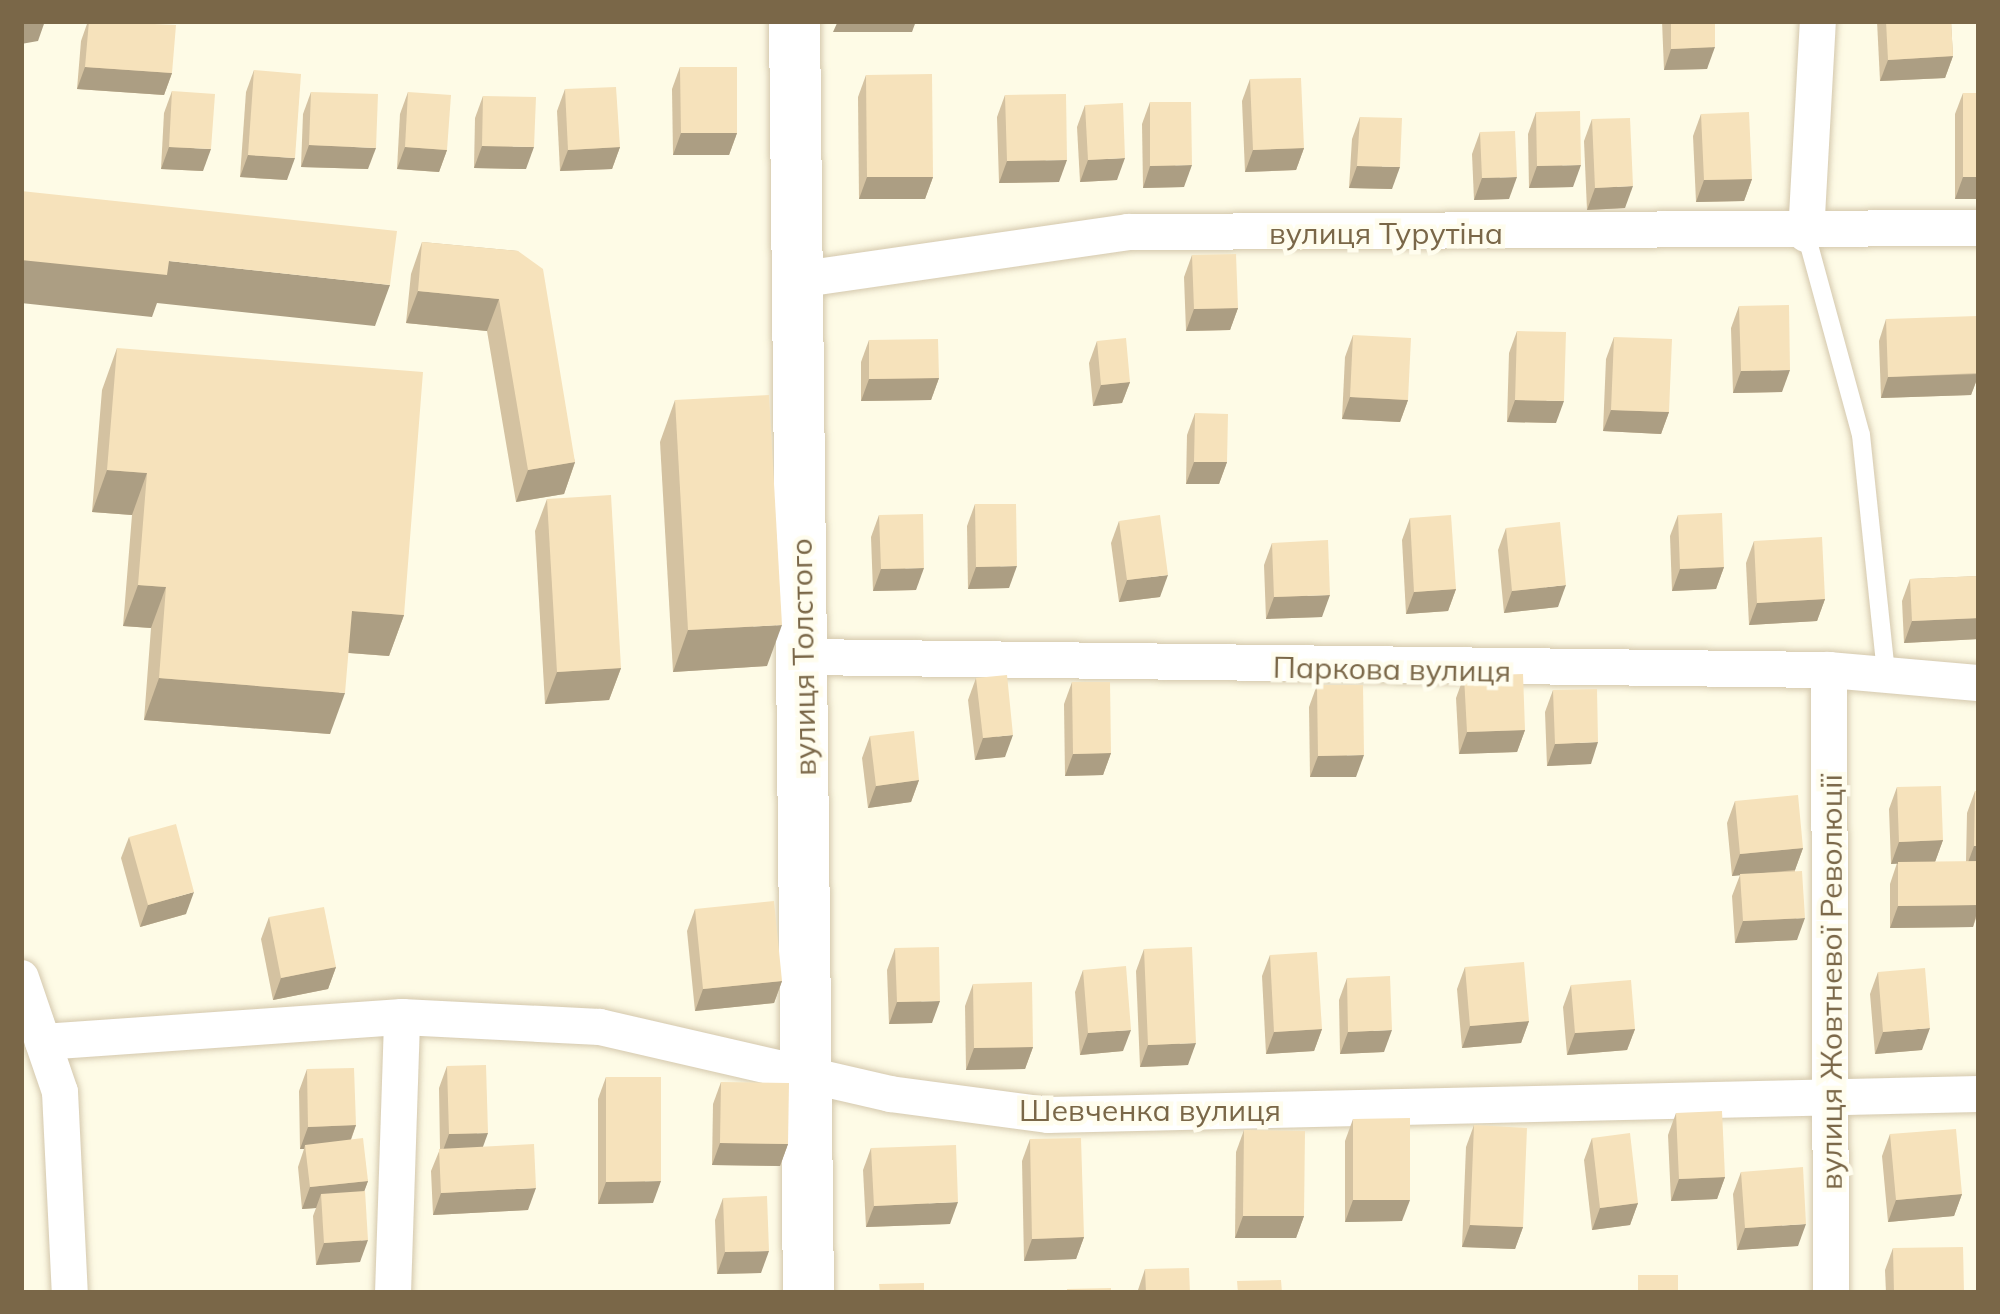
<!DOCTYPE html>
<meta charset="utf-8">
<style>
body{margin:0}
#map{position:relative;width:2000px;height:1314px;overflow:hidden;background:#fefbe6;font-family:Mulish,sans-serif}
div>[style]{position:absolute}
.roads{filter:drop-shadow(0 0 3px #d4c8ad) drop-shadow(0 0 3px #d4c8ad)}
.lane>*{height:18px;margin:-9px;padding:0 9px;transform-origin:9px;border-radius:9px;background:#fff}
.street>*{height:36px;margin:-18px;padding:0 18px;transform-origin:18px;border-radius:18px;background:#fff}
.secondary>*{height:51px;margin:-25.5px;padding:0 25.5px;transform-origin:25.5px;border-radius:25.5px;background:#fff}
.wall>*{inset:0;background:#d4c2a1}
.shaded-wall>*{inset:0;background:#ac9e83}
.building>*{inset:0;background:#f6e2bb}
span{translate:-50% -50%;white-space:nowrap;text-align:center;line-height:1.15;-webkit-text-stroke:9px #fffdee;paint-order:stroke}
.street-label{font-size:30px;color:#7a6748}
.frame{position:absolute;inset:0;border:24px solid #7a6748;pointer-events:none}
</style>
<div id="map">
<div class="roads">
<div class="lane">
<i style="left:1806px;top:234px;width:208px;rotate:74.7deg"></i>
<i style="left:1861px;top:435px;width:240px;rotate:84deg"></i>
</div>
<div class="street">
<i style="left:1806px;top:234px;width:213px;rotate:-86.8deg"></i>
<i style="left:796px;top:280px;width:335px;rotate:-8.2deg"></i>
<i style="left:1128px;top:232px;width:851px;rotate:-0.27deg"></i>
<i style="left:804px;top:657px;width:1025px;rotate:0.73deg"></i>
<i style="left:1829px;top:670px;width:151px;rotate:5deg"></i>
<i style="left:1829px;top:670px;width:623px;rotate:89.82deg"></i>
<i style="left:21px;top:978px;width:120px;rotate:71.1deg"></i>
<i style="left:60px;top:1092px;width:201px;rotate:87.2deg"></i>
<i style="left:43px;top:1042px;width:360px;rotate:-4deg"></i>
<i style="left:402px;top:1017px;width:198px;rotate:2.9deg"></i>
<i style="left:600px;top:1027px;width:298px;rotate:13deg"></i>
<i style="left:890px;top:1094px;width:159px;rotate:7.6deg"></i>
<i style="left:1048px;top:1115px;width:931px;rotate:-1.29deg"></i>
<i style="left:393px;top:1293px;width:276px;rotate:-88.1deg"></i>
</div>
<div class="secondary">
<i style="left:794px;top:21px;width:1272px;rotate:89.37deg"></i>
</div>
</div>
<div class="wall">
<i style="clip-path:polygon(88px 21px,172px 73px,164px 95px,77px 89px,81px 41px)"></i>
<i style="clip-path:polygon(1662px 21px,1715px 21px,1707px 69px,1664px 70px)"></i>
<i style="clip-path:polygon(1877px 21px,1951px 21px,1953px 56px,1945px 78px,1880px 81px)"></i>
<i style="clip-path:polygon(680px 67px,737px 133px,729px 155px,673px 155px,672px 89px)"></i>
<i style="clip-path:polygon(254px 70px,287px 180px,240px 177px,246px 92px)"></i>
<i style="clip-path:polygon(866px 75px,933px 177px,925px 199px,859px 199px,858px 97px)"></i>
<i style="clip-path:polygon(1250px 79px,1304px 148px,1296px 170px,1245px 172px,1242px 101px)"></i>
<i style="clip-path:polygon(565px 89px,620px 147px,612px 169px,560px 171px,557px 111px)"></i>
<i style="clip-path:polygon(172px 91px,203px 171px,161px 169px,164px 113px)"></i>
<i style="clip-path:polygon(311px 92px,368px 169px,301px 167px,303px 114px)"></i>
<i style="clip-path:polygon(408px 92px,447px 150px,439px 172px,397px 169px,400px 114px)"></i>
<i style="clip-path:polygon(1963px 93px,1979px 93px,1979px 199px,1955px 199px,1955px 114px)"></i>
<i style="clip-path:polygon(1005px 95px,1059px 182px,999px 183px,997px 117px)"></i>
<i style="clip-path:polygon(483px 96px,526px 169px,474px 168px,475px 118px)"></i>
<i style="clip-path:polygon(1150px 102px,1184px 187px,1143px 188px,1142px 124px)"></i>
<i style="clip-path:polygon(1085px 105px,1117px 180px,1080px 182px,1077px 127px)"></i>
<i style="clip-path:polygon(1536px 112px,1573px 187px,1529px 188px,1528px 134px)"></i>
<i style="clip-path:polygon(1701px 114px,1752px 179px,1744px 201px,1696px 202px,1693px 136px)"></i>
<i style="clip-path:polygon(1360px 117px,1392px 189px,1349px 188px,1352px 139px)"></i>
<i style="clip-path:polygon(1592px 119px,1625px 208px,1587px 210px,1584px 141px)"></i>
<i style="clip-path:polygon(1480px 132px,1509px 199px,1474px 200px,1472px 154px)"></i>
<i style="clip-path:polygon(422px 242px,518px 251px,575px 462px,564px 494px,516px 502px,487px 331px,406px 323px,411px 274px)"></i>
<i style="clip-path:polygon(1192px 255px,1238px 308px,1230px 330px,1186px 331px,1184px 277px)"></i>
<i style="clip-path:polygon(1739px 306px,1782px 392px,1733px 393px,1731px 328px)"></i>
<i style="clip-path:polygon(1886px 319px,1979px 374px,1971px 395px,1881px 398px,1879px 341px)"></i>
<i style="clip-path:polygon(1517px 331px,1556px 423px,1507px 422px,1509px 353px)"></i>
<i style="clip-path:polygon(1353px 335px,1408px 400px,1400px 422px,1342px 419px,1345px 357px)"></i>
<i style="clip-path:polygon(1614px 337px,1669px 412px,1661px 434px,1603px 431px,1606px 359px)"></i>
<i style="clip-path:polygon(869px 340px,939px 378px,931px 400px,861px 401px,861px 362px)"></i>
<i style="clip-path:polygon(1097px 341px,1130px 382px,1122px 403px,1093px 406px,1089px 363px)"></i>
<i style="clip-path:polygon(117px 348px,404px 615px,389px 656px,348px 653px,330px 734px,144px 720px,151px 628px,123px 626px,132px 515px,92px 512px,102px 390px)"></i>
<i style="clip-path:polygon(675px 400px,767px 666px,673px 672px,660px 442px)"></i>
<i style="clip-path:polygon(1195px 413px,1227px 462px,1219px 484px,1186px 484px,1187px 435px)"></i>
<i style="clip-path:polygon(547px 499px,621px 668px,609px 700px,545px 704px,535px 531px)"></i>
<i style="clip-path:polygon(975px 504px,1009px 588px,968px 589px,967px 526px)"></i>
<i style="clip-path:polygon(879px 515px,916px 590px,873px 591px,871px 537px)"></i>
<i style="clip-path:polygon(1678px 515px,1724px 567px,1716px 589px,1672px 591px,1670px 536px)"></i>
<i style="clip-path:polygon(1410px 518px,1456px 589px,1448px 611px,1406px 614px,1402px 540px)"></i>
<i style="clip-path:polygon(1119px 521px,1160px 597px,1119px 602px,1111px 543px)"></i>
<i style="clip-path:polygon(1506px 528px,1558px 607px,1504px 613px,1498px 550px)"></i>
<i style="clip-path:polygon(1754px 541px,1825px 599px,1817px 621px,1749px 625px,1746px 563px)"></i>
<i style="clip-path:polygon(1272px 543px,1322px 617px,1266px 619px,1264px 565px)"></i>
<i style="clip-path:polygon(1979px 576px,1979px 639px,1904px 643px,1902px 601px,1910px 579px)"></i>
<i style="clip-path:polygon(1464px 676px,1525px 730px,1517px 752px,1459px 754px,1456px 698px)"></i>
<i style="clip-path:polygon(976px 678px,1005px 757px,975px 760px,968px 700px)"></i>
<i style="clip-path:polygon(1072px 682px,1111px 753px,1103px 775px,1065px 776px,1064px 704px)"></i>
<i style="clip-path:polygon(1317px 685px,1356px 777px,1310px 777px,1309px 707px)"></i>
<i style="clip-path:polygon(1553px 690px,1591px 764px,1547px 766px,1545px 712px)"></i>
<i style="clip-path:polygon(870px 736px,919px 780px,911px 802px,868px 808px,862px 758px)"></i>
<i style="clip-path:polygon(1897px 787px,1943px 840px,1935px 862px,1966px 862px,1967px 813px,1975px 791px,1979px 910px,1973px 927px,1890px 928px,1890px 884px,1897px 863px,1891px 864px,1889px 809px)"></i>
<i style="clip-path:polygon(1735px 801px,1803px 848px,1795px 870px,1797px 940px,1735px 943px,1732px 896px,1740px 875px,1732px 876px,1727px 823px)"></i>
<i style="clip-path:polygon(129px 837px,186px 914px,140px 927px,121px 858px)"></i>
<i style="clip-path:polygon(695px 909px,782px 981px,774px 1003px,695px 1011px,687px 931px)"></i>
<i style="clip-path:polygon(269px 917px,336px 967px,328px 989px,273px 1000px,261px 939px)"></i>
<i style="clip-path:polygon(895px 948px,932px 1023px,889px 1024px,887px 970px)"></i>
<i style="clip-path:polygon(1144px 949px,1188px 1065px,1140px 1067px,1136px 971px)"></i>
<i style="clip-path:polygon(1270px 955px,1322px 1029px,1314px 1051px,1266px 1054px,1262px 976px)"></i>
<i style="clip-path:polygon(1465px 967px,1529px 1021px,1521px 1043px,1462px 1048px,1457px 989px)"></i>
<i style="clip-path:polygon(1083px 970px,1123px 1051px,1080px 1055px,1075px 992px)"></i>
<i style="clip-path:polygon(1878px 972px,1922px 1050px,1875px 1054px,1870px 994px)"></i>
<i style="clip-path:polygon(1347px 978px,1384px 1052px,1340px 1054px,1339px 1000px)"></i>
<i style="clip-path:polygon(973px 984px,1033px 1047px,1025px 1069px,966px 1070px,965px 1006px)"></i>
<i style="clip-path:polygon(1571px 985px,1635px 1029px,1627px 1050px,1567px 1055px,1563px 1007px)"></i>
<i style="clip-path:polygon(447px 1066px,483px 1147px,528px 1210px,433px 1215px,431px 1171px,440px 1149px,439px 1088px)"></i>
<i style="clip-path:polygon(307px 1069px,356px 1125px,351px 1140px,368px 1181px,364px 1191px,360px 1262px,316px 1265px,313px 1216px,316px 1208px,302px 1209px,298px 1167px,304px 1149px,300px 1149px,299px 1091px)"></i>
<i style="clip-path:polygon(606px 1077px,653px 1203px,598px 1204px,598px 1099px)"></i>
<i style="clip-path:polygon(721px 1082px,788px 1144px,780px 1166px,712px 1165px,713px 1104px)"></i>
<i style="clip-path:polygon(1676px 1113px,1725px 1177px,1717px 1199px,1671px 1201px,1668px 1135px)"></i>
<i style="clip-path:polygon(1353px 1119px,1402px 1221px,1345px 1222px,1345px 1141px)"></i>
<i style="clip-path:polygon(1474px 1125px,1523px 1227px,1515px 1249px,1462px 1247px,1466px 1147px)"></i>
<i style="clip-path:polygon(1244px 1130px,1304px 1216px,1296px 1238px,1235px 1238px,1236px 1152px)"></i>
<i style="clip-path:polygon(1890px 1134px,1962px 1194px,1954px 1216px,1888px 1222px,1882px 1156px)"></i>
<i style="clip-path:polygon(1592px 1138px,1638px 1203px,1630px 1225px,1592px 1230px,1584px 1160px)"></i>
<i style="clip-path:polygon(1030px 1139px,1084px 1237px,1076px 1259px,1024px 1261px,1022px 1161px)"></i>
<i style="clip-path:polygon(871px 1148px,950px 1224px,866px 1227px,863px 1170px)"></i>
<i style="clip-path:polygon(1741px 1172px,1798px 1246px,1737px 1250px,1733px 1194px)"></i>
<i style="clip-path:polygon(723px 1198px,761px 1273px,717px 1274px,715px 1220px)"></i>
<i style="clip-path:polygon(1893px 1248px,1964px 1293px,1886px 1293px,1885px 1270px)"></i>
<i style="clip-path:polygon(1145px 1269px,1190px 1293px,1137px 1293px)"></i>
</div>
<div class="shaded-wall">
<i style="clip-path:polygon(35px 21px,45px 21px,38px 41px,21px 44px,21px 24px)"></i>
<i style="clip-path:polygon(838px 21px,916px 21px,912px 32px,833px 32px)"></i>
<i style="clip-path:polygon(1715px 47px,1707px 69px,1664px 70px,1671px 49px)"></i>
<i style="clip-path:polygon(1953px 56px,1945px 78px,1880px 81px,1888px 60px)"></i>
<i style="clip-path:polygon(85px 67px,172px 73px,164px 95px,77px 89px)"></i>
<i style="clip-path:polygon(681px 133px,737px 133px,729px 155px,673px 155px)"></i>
<i style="clip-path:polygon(309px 145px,376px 148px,368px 169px,301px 167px)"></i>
<i style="clip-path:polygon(482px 146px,534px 147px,526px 169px,474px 168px)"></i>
<i style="clip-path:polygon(169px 147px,211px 149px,203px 171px,161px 169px)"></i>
<i style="clip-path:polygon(405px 147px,447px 150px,439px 172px,397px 169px)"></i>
<i style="clip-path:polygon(620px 147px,612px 169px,560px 171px,568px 150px)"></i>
<i style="clip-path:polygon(1304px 148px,1296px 170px,1245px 172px,1253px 150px)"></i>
<i style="clip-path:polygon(248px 155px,295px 158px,287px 180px,240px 177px)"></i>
<i style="clip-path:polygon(1125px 158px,1117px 180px,1080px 182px,1088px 160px)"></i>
<i style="clip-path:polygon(1067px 160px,1059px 182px,999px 183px,1007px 161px)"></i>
<i style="clip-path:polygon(1192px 165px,1184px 187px,1143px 188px,1150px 166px)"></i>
<i style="clip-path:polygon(1581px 165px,1573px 187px,1529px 188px,1537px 166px)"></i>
<i style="clip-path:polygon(1357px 166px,1400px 167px,1392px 189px,1349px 188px)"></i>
<i style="clip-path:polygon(867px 177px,933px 177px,925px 199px,859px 199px)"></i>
<i style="clip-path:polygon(1517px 177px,1509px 199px,1474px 200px,1482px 178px)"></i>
<i style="clip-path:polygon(1963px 177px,1979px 177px,1979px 199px,1955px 199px)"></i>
<i style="clip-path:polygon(1752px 179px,1744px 201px,1696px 202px,1704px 180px)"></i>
<i style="clip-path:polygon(1633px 186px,1625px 208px,1587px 210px,1595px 188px)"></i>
<i style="clip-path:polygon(21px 260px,169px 261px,390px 285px,375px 326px,157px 303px,152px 317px,21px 303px)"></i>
<i style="clip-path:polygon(418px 291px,499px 299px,487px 331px,406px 323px)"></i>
<i style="clip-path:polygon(1238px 308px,1230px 330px,1186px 331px,1194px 309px)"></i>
<i style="clip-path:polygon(1790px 370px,1782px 392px,1733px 393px,1741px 371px)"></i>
<i style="clip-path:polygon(1979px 374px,1971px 395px,1881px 398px,1888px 377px)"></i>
<i style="clip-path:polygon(939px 378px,931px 400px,861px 401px,869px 379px)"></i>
<i style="clip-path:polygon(1130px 382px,1122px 403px,1093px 406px,1101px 385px)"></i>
<i style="clip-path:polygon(1350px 397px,1408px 400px,1400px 422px,1342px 419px)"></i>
<i style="clip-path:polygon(1515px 400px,1564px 401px,1556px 423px,1507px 422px)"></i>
<i style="clip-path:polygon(1611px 410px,1669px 412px,1661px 434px,1603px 431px)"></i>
<i style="clip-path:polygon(575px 462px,564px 494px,516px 502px,528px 470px)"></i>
<i style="clip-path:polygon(1194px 462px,1227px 462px,1219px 484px,1186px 484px)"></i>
<i style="clip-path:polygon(107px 470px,147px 473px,132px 515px,92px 512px)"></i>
<i style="clip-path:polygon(1017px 566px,1009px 588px,968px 589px,976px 567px)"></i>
<i style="clip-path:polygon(1724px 567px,1716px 589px,1672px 591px,1680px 569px)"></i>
<i style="clip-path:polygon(924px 568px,916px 590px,873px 591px,881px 569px)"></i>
<i style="clip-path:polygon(1168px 575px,1160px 597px,1119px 602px,1127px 580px)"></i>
<i style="clip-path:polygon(138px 585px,166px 587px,151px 628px,123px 626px)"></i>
<i style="clip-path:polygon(1566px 585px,1558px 607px,1504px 613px,1512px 591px)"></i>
<i style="clip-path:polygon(1456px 589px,1448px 611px,1406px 614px,1414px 592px)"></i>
<i style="clip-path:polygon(1330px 595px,1322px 617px,1266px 619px,1274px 597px)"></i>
<i style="clip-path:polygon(1825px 599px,1817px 621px,1749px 625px,1757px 603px)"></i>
<i style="clip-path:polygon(352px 611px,404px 615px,389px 656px,337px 652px)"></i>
<i style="clip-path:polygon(1979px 618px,1979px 639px,1904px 643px,1912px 621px)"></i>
<i style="clip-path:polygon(782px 625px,767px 666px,673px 672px,688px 630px)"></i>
<i style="clip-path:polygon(621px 668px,609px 700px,545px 704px,557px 672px)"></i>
<i style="clip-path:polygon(159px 678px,345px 693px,330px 734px,144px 720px)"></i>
<i style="clip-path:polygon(1525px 730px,1517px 752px,1459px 754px,1467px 732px)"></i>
<i style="clip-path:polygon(1013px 735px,1005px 757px,975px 760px,983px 738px)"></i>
<i style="clip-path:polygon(1598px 742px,1591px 764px,1547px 766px,1555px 744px)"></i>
<i style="clip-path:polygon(1111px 753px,1103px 775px,1065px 776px,1073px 754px)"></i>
<i style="clip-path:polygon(1364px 755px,1356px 777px,1310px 777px,1318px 756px)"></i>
<i style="clip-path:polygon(919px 780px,911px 802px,868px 808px,876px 786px)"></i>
<i style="clip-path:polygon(1943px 840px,1935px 862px,1891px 864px,1899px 842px)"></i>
<i style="clip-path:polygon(1974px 846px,1979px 846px,1979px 868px,1966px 868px)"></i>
<i style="clip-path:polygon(1803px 848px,1795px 870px,1732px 876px,1740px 854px)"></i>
<i style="clip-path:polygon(194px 892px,186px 914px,140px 927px,148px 905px)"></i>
<i style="clip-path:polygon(1979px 905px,1973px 927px,1890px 928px,1898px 906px)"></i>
<i style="clip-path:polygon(1805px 918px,1797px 940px,1735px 943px,1743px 921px)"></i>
<i style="clip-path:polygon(336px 967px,328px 989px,273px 1000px,281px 978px)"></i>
<i style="clip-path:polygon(782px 981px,774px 1003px,695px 1011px,703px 989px)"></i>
<i style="clip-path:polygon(940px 1001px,932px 1023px,889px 1024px,897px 1002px)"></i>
<i style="clip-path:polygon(1529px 1021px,1521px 1043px,1462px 1048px,1470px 1026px)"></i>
<i style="clip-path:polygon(1930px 1028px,1922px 1050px,1875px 1054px,1883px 1032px)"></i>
<i style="clip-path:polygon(1322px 1029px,1314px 1051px,1266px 1054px,1274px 1032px)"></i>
<i style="clip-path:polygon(1635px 1029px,1627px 1050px,1567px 1055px,1575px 1033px)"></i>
<i style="clip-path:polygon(1131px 1030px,1123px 1051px,1080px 1055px,1088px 1033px)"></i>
<i style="clip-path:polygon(1392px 1030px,1384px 1052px,1340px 1054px,1348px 1032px)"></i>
<i style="clip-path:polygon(1196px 1043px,1188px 1065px,1140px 1067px,1148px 1045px)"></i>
<i style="clip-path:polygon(1033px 1047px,1025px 1069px,966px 1070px,974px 1048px)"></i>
<i style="clip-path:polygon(356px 1125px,348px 1147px,305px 1145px,304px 1149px,300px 1149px,308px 1127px)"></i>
<i style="clip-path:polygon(488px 1133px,480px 1155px,441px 1156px,449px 1134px)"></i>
<i style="clip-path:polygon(720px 1143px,788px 1144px,780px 1166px,712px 1165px)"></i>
<i style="clip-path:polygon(1725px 1177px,1717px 1199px,1671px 1201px,1679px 1179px)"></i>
<i style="clip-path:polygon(368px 1181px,360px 1203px,321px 1194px,316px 1208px,302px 1209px,310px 1187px)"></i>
<i style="clip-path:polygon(661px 1181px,653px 1203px,598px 1204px,606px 1182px)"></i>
<i style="clip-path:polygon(536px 1188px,528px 1210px,433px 1215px,441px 1193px)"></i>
<i style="clip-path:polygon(1962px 1194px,1954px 1216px,1888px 1222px,1896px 1200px)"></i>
<i style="clip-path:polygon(1353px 1200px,1410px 1200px,1402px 1221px,1345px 1222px)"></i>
<i style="clip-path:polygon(958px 1202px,950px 1224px,866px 1227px,874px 1206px)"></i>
<i style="clip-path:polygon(1638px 1203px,1630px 1225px,1592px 1230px,1600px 1208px)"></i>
<i style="clip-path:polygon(1243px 1216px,1304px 1216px,1296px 1238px,1235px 1238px)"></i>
<i style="clip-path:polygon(1806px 1224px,1798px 1246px,1737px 1250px,1745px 1228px)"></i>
<i style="clip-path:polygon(1470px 1225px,1523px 1227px,1515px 1249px,1462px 1247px)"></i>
<i style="clip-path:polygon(1084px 1237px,1076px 1259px,1024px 1261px,1032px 1239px)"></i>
<i style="clip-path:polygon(368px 1240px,360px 1262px,316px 1265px,324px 1243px)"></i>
<i style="clip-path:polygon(769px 1251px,761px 1273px,717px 1274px,725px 1252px)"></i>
</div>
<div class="building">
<i style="clip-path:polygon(89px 21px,176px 25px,172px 73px,85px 67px)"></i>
<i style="clip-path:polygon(1671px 21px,1715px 21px,1715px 47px,1671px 49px)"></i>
<i style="clip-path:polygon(1886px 21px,1951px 21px,1953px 56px,1888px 60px)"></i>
<i style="clip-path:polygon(680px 67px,737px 67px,737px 133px,681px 133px)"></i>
<i style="clip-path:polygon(254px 70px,301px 74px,295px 158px,248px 155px)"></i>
<i style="clip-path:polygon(932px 74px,933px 177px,867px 177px,866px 75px)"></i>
<i style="clip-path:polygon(1301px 78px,1304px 148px,1253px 150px,1250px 79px)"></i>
<i style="clip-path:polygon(616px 87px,620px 147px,568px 150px,565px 89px)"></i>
<i style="clip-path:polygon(172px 91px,215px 94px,211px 149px,169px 147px)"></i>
<i style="clip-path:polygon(311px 92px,378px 94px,376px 148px,309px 145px)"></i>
<i style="clip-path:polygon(408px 92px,451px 95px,447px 150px,405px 147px)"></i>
<i style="clip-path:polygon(1963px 93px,1979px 93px,1979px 177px,1963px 177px)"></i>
<i style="clip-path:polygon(1066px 94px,1067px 160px,1007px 161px,1005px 95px)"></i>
<i style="clip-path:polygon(483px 96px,536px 97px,534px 147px,482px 146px)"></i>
<i style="clip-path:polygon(1150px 102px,1191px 102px,1192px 165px,1150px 166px)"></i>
<i style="clip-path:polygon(1123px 103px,1125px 158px,1088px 160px,1085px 105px)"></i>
<i style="clip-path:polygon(1580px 111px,1581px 165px,1537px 166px,1536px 112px)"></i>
<i style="clip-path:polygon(1749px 112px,1752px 179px,1704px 180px,1701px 114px)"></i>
<i style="clip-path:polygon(1360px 117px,1402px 118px,1400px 167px,1357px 166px)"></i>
<i style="clip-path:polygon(1630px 118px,1633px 186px,1595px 188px,1592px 119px)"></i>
<i style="clip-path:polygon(1515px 131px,1517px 177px,1482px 178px,1480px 132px)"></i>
<i style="clip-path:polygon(21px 191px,397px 231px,390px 285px,169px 261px,167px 275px,21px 260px)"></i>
<i style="clip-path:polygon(422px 242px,518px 251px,543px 269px,575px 462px,528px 470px,499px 299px,418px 291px)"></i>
<i style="clip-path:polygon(1236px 254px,1238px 308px,1194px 309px,1192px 255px)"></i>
<i style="clip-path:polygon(1789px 305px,1790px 370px,1741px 371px,1739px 306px)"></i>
<i style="clip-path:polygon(1977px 316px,1979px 373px,1888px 377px,1886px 319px)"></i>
<i style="clip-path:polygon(1517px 331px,1566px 332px,1564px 401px,1515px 400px)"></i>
<i style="clip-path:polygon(1353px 335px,1411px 338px,1408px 400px,1350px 397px)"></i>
<i style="clip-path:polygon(1614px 337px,1672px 339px,1669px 412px,1611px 410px)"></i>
<i style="clip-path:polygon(1126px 338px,1130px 382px,1101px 385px,1097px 341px)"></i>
<i style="clip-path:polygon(938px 339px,939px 378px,869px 379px,869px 340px)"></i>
<i style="clip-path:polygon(117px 348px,423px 372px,404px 615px,352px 611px,345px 693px,159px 678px,166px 587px,138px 585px,147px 473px,107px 470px)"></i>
<i style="clip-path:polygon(769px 395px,782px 625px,688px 630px,675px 400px)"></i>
<i style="clip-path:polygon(1195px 413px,1228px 414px,1227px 462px,1194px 462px)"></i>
<i style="clip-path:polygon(611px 495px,621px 668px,557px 672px,547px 499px)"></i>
<i style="clip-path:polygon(975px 504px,1016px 504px,1017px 566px,976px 567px)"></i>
<i style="clip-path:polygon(1722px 513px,1724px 567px,1680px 569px,1678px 515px)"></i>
<i style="clip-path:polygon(923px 514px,924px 568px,881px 569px,879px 515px)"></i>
<i style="clip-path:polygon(1160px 515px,1168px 575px,1127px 580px,1119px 521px)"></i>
<i style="clip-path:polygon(1451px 515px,1456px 589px,1414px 592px,1410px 518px)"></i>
<i style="clip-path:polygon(1560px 522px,1566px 585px,1512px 591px,1506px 528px)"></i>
<i style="clip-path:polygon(1822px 537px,1825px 599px,1757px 603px,1754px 541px)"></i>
<i style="clip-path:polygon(1328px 540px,1330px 595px,1274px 597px,1272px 543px)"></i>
<i style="clip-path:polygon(1979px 576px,1979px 618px,1912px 621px,1910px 579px)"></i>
<i style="clip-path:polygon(1523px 674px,1525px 730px,1467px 732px,1464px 676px)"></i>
<i style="clip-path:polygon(1007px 675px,1013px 735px,983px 738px,976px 678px)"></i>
<i style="clip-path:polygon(1072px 682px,1110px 682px,1111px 753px,1073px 754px)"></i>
<i style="clip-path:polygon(1317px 685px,1363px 685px,1364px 755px,1318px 756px)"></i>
<i style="clip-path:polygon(1597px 689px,1598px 742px,1555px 744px,1553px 690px)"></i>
<i style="clip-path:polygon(914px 731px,919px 780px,876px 786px,870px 736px)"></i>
<i style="clip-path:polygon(1941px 786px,1943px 840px,1899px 842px,1897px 787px)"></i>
<i style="clip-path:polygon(1975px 791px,1979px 791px,1979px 846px,1974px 846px)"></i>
<i style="clip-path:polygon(1798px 795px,1803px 848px,1740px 854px,1735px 801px)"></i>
<i style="clip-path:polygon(176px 824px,194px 892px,148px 905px,129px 837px)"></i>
<i style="clip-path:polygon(1979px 861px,1979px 905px,1898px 906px,1898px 862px)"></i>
<i style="clip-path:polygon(1802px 871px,1805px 918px,1743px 921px,1740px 874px)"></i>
<i style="clip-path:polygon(774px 901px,782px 981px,703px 989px,695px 909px)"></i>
<i style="clip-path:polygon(324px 907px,336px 967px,281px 978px,269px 917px)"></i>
<i style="clip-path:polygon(939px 947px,940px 1001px,897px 1002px,895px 948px)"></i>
<i style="clip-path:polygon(1192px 947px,1196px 1043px,1148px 1045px,1144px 949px)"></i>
<i style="clip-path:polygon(1317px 952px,1322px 1029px,1274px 1032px,1270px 955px)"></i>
<i style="clip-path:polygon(1524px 962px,1529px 1021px,1470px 1026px,1465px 967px)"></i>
<i style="clip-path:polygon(1126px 966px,1131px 1030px,1088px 1033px,1083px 970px)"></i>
<i style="clip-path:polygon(1925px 968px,1930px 1028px,1883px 1032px,1878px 972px)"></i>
<i style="clip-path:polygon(1390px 976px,1392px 1030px,1348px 1032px,1347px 978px)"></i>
<i style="clip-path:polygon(1631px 980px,1635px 1029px,1575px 1033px,1571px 985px)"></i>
<i style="clip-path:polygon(1032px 982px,1033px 1047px,974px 1048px,973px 984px)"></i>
<i style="clip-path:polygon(486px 1065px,488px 1133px,449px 1134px,447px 1066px)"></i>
<i style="clip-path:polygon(354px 1068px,356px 1125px,308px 1127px,307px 1069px)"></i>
<i style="clip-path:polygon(606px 1077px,661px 1077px,661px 1181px,606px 1182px)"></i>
<i style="clip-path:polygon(721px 1082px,789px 1083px,788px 1144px,720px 1143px)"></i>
<i style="clip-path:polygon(1722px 1111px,1725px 1177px,1679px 1179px,1676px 1113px)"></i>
<i style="clip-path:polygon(1410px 1118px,1410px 1200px,1353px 1200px,1353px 1119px)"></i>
<i style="clip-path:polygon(1474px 1125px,1527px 1128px,1523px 1227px,1470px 1225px)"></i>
<i style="clip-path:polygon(1956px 1129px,1962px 1194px,1896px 1200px,1890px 1134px)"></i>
<i style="clip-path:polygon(1244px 1130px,1305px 1131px,1304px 1216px,1243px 1216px)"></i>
<i style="clip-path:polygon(1630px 1133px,1638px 1203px,1600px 1208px,1592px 1138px)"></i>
<i style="clip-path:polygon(363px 1138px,368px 1181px,310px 1187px,305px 1145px)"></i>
<i style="clip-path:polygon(1081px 1138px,1084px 1237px,1032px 1239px,1030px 1139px)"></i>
<i style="clip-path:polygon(534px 1144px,536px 1188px,441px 1193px,439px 1149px)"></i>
<i style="clip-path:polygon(956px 1145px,958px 1202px,874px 1206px,871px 1148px)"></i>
<i style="clip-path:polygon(1803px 1167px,1806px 1224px,1745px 1228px,1741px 1172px)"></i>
<i style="clip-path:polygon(365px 1191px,368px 1240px,324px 1243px,321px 1194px)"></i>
<i style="clip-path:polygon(767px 1196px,769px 1251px,725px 1252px,723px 1198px)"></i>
<i style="clip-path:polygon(1963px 1247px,1964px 1293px,1894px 1293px,1893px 1248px)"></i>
<i style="clip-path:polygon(1189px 1268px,1190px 1293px,1146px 1293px,1145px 1269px)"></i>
<i style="clip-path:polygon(1638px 1275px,1678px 1275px,1678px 1293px,1638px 1293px)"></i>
<i style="clip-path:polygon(1281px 1280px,1282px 1293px,1238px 1293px,1237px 1281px)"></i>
<i style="clip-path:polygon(924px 1283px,924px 1293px,880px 1293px,879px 1284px)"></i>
<i style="clip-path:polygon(1111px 1288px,1111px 1293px,1067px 1293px,1067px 1289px)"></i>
</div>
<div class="street-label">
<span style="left:1386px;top:233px">вулиця Турутіна</span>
<span style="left:803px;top:657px;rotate:-91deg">вулиця Толстого</span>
<span style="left:1392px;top:669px;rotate:1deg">Паркова вулиця</span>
<span style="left:1831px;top:982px;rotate:-90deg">вулиця Жовтневої Революції</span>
<span style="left:1150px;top:1110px">Шевченка вулиця</span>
</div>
<div class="frame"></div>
</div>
